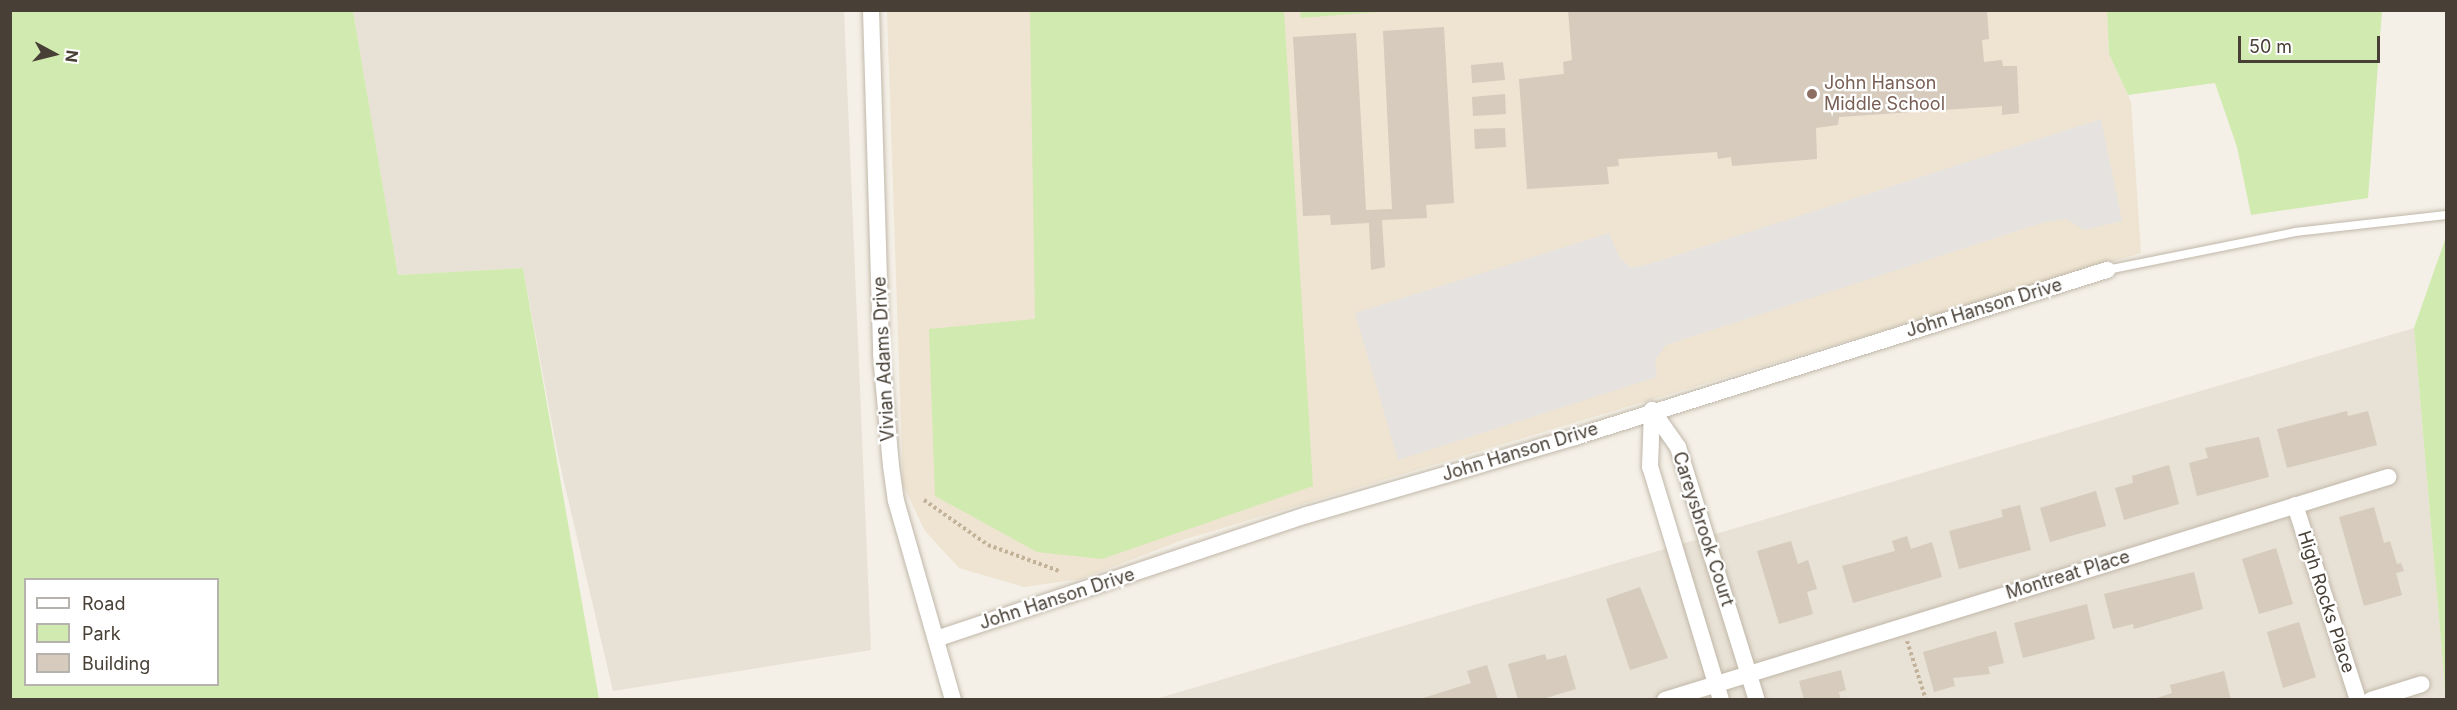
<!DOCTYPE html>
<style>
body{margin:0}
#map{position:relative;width:2457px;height:710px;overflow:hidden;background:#f4f0e7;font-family:Inter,sans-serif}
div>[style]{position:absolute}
.residential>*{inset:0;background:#e8e1d5}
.education>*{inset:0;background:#eee4d1}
.green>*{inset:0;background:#d1eaaf}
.parking>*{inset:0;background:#e5e2df}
.building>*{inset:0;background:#d6cbbc}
.path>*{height:4px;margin-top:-2px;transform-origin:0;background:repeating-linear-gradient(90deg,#c2b29a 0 3px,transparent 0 6px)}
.roads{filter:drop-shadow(0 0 2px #c0b7a9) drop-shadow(0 0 2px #c0b7a9)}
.lane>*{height:8px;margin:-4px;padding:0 4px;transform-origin:4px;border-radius:4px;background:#fff}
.street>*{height:16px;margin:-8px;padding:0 8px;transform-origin:8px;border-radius:8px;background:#fff}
.dots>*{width:16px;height:16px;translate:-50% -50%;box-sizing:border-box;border:3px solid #fff;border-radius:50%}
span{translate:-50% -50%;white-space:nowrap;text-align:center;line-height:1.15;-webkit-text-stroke:4.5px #fff;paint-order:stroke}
.education-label{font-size:18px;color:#785e54}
.left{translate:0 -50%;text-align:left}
.street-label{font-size:18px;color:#484036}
.frame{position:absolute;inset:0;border:12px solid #484036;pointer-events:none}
.legend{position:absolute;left:24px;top:578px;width:195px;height:108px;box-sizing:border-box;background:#fff;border:2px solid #b6b3af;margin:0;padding:8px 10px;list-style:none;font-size:18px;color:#484036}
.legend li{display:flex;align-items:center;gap:12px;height:30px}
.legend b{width:30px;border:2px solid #b6b3af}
.north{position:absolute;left:24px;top:24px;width:60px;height:60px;-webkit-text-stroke:4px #fff;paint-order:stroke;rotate:97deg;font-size:16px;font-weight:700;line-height:24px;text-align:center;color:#484036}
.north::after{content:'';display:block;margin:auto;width:21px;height:27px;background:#484036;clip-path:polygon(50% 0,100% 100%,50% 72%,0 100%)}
.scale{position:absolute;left:2238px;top:36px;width:142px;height:27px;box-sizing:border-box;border:3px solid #484036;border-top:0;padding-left:8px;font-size:18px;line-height:21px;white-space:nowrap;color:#484036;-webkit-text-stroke:4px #fff;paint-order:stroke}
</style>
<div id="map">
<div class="residential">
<i style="clip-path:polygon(353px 11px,844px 11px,871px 650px,613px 691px,558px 456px,523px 268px,398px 275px)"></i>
<i style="clip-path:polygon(2414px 328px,2446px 699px,1152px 700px,1217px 681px)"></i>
</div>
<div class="education">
<i style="clip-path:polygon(887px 11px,2107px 11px,2109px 54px,2131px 102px,2141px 253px,1183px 540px,1081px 579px,1024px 587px,959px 568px,925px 531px,903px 485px)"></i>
</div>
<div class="green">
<i style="clip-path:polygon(1403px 10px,1301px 18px,1300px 11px,1300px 10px)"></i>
<i style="clip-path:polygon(evenodd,10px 11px,353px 11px,398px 275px,523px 268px,599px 699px,11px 699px,10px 11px,26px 580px,218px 580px,218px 684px,26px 684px,26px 580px)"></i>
<i style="clip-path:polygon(1030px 11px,1284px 11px,1313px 486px,1102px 559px,1037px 552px,935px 496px,929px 329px,1035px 319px)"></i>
<i style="clip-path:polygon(2107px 11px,2382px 11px,2368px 198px,2251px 215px,2237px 147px,2215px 83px,2128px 95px,2109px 54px)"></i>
<i style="clip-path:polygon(2446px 237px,2446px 700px,2414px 328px)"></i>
</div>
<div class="parking">
<i style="clip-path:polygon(2101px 119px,2122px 221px,2084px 230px,2066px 219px,2045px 222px,1666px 345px,1655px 360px,1657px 377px,1398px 460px,1355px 313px,1609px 233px,1619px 257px,1631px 268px,1646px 265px)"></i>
</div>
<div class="building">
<i style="clip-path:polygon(1568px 10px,1987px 10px,1989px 39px,1982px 40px,1984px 62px,2002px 60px,2003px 66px,2017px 66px,2019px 113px,2002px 115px,2002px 106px,1839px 117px,1838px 125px,1816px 128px,1817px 159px,1732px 166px,1731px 157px,1718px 159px,1717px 152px,1618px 159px,1619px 166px,1607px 167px,1609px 184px,1527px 189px,1519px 79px,1564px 74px,1563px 62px,1572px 60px)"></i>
<i style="clip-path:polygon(1444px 27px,1454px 203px,1426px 205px,1427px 218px,1382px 220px,1385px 267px,1371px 270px,1369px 223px,1331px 225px,1330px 215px,1303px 216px,1293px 37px,1356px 33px,1366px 210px,1392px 209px,1383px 31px)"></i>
<i style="clip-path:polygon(1503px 62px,1505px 80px,1472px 83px,1471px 65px)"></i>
<i style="clip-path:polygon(1505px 94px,1506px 114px,1473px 116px,1472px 97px)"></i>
<i style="clip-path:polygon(1505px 128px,1506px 147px,1475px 149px,1474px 129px)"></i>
<i style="clip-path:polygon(2347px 411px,2348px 416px,2368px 411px,2377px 445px,2287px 468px,2277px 429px)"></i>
<i style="clip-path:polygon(2259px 437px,2269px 477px,2197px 496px,2189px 463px,2208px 458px,2205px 448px)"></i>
<i style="clip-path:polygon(2169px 465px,2179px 504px,2124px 520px,2115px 488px,2133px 483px,2132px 476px)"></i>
<i style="clip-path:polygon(2096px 491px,2106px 526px,2050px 542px,2040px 508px)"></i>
<i style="clip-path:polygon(2020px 505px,2031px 550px,1959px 569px,1949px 531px,2003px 517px,2001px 510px)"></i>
<i style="clip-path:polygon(2374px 507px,2384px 543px,2390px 541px,2397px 564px,2401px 563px,2404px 571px,2396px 573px,2402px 595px,2364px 606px,2339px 517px)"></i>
<i style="clip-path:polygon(1907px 536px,1911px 549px,1932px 542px,1942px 577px,1853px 603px,1842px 566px,1895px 551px,1892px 541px)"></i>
<i style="clip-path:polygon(1791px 541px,1798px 564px,1808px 560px,1817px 589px,1807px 592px,1813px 614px,1779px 624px,1757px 551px)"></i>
<i style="clip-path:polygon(2276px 548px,2293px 604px,2259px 614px,2242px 559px)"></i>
<i style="clip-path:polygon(2194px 572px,2203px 609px,2134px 629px,2133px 624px,2113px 629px,2104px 594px)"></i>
<i style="clip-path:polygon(1640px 587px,1668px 658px,1630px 670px,1606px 599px)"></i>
<i style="clip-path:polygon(2087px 604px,2095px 639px,2023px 658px,2014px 623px)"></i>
<i style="clip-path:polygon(2299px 622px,2316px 677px,2283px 688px,2267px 632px)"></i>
<i style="clip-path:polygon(1996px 631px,2004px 663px,1988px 667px,1990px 674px,1953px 678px,1955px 686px,1934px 692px,1923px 652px)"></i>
<i style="clip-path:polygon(1545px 654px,1547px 660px,1566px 655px,1576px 689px,1539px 700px,1518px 700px,1508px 664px)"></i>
<i style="clip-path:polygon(1487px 665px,1498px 700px,1417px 700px,1471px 683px,1467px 671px)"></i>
<i style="clip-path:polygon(1841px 670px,1846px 690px,1839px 692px,1841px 700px,1804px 700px,1799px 681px)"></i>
<i style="clip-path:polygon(2224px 671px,2231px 700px,2151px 700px,2172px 693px,2170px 685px)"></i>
</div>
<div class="path">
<i style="left:924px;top:500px;width:78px;rotate:35.1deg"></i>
<i style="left:988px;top:545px;width:76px;rotate:20.1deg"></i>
<i style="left:1907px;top:641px;width:62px;rotate:72.1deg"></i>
</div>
<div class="roads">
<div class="lane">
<i style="left:2107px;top:270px;width:192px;rotate:-11.4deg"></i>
<i style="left:2295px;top:232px;width:152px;rotate:-6.4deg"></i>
</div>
<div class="street">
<i style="left:871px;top:10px;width:344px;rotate:88.3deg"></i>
<i style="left:881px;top:354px;width:112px;rotate:84.9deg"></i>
<i style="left:891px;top:466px;width:35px;rotate:82deg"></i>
<i style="left:896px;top:501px;width:207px;rotate:74deg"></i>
<i style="left:2295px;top:505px;width:205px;rotate:72.1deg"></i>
<i style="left:936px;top:639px;width:391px;rotate:-18.5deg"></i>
<i style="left:1307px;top:515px;width:279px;rotate:-16.2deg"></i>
<i style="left:1575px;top:437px;width:558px;rotate:-17.43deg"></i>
<i style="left:1665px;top:700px;width:757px;rotate:-17.14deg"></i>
<i style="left:1721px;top:700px;width:244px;rotate:-106.9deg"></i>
<i style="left:1650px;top:467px;width:57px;rotate:-88deg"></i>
<i style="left:1652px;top:410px;width:45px;rotate:54.9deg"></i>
<i style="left:1678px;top:447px;width:265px;rotate:72.7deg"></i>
<i style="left:2371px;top:700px;width:53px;rotate:-17.4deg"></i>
</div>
</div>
<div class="dots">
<i style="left:1812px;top:94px;background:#8d6e63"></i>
</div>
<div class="education-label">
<span class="left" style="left:1824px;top:94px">John Hanson<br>Middle School</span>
</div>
<div class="street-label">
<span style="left:1984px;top:308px;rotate:-17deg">John Hanson Drive</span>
<span style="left:884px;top:359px;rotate:-93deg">Vivian Adams Drive</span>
<span style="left:1520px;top:452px;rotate:-17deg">John Hanson Drive</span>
<span style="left:1703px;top:529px;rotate:72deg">Careysbrook Court</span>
<span style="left:2068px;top:575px;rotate:-17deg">Montreat Place</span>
<span style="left:1057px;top:599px;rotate:-18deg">John Hanson Drive</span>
<span style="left:2326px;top:602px;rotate:72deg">High Rocks Place</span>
</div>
<div class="frame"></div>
<ul class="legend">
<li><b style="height:8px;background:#fff"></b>Road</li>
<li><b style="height:16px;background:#d1eaaf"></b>Park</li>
<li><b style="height:16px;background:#d6cbbc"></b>Building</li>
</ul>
<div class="north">N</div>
<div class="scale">50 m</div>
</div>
